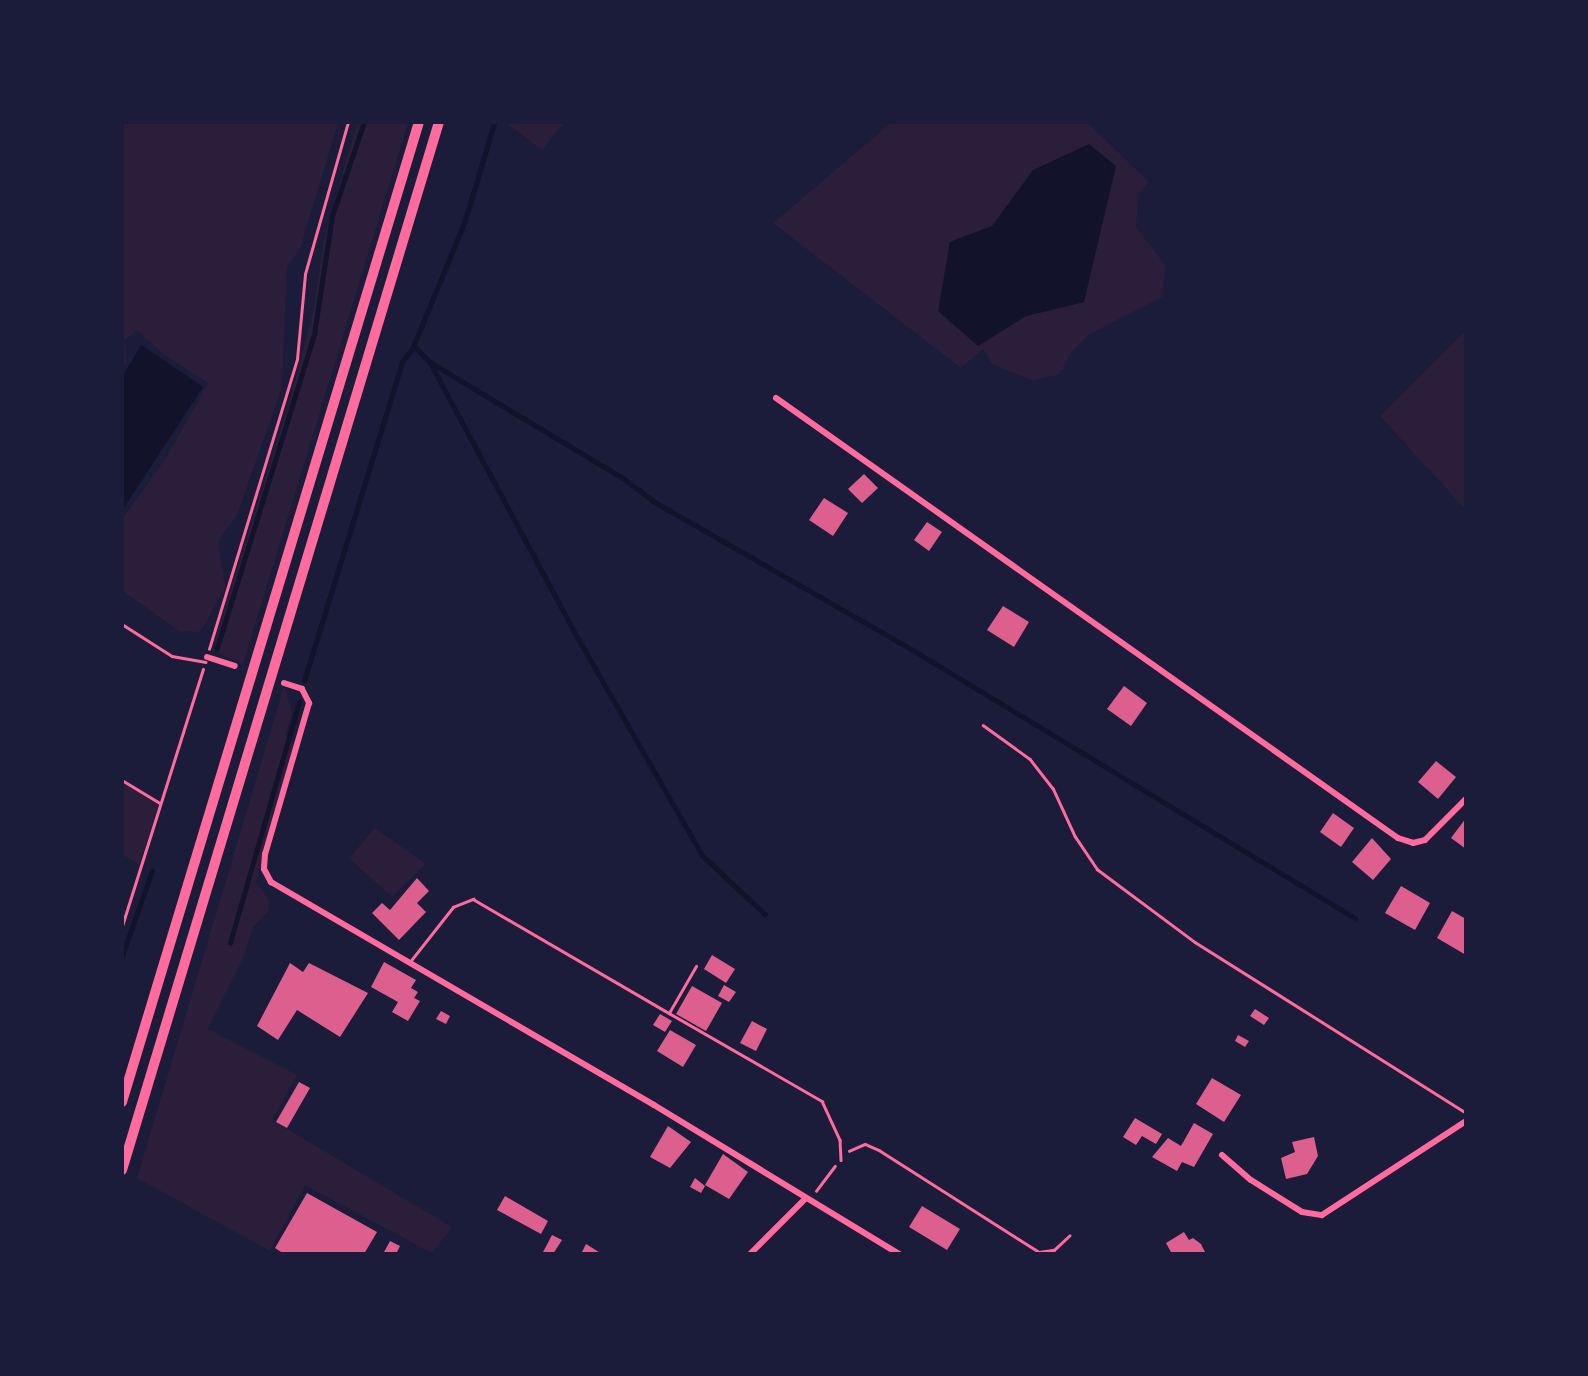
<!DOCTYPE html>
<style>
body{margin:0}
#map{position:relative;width:1588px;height:1376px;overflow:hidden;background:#1b1b3a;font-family:"Exo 2",sans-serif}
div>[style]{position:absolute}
.green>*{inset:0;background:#2a1e3b}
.water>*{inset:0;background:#12122b}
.stream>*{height:4.5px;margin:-2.25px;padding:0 2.25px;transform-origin:2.25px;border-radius:2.25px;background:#12122b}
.building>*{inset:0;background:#dd5f8e}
.path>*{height:2.5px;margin:-1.25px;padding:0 1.25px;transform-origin:1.25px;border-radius:1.25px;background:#ff6b9d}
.service>*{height:2.5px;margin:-1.25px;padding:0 1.25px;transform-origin:1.25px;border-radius:1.25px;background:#ff6b9d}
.minor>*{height:6px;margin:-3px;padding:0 3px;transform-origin:3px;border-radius:3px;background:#ff6b9d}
.motorway>*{height:10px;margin:-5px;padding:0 5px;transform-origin:5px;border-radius:5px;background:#ff6b9d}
span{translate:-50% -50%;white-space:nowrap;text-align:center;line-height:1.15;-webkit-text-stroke:6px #1b1b3a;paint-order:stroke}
.frame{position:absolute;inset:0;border:124px solid #1b1b3a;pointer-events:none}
</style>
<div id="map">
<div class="green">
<i style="clip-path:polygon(123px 122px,338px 123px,300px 249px,287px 266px,282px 387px,237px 515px,218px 541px,225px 588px,200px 632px,179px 631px,123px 591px,123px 518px,166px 458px,208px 383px,166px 356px,137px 330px,124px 341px,127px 361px,123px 369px)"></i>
<i style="clip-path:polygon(357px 123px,408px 123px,243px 664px,219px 654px,215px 640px,290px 400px,314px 307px,324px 239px)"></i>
<i style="clip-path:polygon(506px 123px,506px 122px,564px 123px,542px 150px)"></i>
<i style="clip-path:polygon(evenodd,891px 123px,1088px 123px,1149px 182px,1139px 193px,1136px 227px,1166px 266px,1162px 297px,1088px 335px,1072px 351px,1059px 375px,1032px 380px,993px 365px,983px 349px,961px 368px,773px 223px,891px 123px,992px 226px,1084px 302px,1026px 316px,978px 345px,950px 242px,992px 226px)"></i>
<i style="clip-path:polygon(1465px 331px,1465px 509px,1380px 416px)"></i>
<i style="clip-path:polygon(284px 686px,292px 713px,286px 734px,295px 747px,256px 882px,269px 900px,269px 910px,253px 927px,243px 958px,208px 1029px,297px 1075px,272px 1120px,452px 1227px,432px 1253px,305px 1185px,270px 1251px,137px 1178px)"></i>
<i style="clip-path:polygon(122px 782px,159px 804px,139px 865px,123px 855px)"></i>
<i style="clip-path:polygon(375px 828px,426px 864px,392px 897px,349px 858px)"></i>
</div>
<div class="water">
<i style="clip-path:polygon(1089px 144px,1116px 166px,1084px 302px,1026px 316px,978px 346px,938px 311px,950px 242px,992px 226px,1033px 170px)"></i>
<i style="clip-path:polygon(141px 345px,203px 387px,123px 509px,123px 376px)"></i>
</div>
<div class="stream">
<i style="left:495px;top:122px;width:104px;rotate:106.7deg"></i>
<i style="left:465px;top:222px;width:134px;rotate:112.4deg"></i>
<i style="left:414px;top:346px;width:23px;rotate:45deg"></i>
<i style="left:430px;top:362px;width:225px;rotate:31deg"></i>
<i style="left:623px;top:478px;width:38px;rotate:37deg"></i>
<i style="left:653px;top:501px;width:294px;rotate:29.8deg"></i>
<i style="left:908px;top:647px;width:523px;rotate:31.23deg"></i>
<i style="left:431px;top:364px;width:311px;rotate:61.8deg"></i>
<i style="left:578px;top:638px;width:251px;rotate:60.2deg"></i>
<i style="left:703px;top:856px;width:85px;rotate:43.1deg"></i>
<i style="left:217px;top:648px;width:329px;rotate:-72.8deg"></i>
<i style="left:314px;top:334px;width:119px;rotate:-81.3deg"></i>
<i style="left:332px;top:216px;width:99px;rotate:-71.2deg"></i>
<i style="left:304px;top:681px;width:334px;rotate:-72.9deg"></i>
<i style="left:402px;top:362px;width:20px;rotate:-53deg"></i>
<i style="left:230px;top:943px;width:251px;rotate:-74deg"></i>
<i style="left:122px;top:956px;width:90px;rotate:-70.6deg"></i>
</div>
<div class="building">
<i style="clip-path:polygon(864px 474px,878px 488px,862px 503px,848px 489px)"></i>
<i style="clip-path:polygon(824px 498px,848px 513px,833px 536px,809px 520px)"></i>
<i style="clip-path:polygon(927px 522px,942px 532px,929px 551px,914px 540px)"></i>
<i style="clip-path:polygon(1003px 606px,1029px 622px,1014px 647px,987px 630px)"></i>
<i style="clip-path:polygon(1124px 686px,1147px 703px,1131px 726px,1107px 709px)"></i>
<i style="clip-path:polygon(1436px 761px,1456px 777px,1438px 799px,1418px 782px)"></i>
<i style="clip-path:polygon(1333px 813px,1354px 828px,1341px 847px,1320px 832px)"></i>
<i style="clip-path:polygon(1466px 818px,1466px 849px,1451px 838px)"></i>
<i style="clip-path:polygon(1372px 838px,1391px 859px,1373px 880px,1352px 862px)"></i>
<i style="clip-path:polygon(417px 878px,429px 891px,417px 903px,426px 912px,399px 940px,372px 913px,382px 903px,390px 910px)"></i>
<i style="clip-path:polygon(1401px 886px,1430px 903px,1415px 930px,1385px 913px)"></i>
<i style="clip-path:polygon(1452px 911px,1466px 919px,1466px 955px,1437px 938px)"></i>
<i style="clip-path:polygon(712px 955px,735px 969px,726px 983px,704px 969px)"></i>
<i style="clip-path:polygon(384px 962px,416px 980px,411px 988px,418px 992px,414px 998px,420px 1001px,408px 1021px,392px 1012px,398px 1002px,371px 987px)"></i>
<i style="clip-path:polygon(290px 963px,303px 972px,309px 963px,368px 993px,340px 1037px,297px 1010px,278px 1040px,257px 1026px)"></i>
<i style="clip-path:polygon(724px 985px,736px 992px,729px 1002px,718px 996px)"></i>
<i style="clip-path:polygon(692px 986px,722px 1003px,706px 1031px,676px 1014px)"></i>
<i style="clip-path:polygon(1255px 1009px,1269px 1018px,1264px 1025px,1250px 1016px)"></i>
<i style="clip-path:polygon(441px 1011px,450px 1016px,446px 1024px,436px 1019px)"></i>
<i style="clip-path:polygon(660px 1014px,672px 1021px,665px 1032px,653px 1025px)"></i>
<i style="clip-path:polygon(752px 1021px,767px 1029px,756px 1051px,740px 1043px)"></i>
<i style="clip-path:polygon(670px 1030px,696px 1045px,683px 1067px,657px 1051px)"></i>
<i style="clip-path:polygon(1238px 1035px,1249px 1041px,1245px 1047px,1235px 1041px)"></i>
<i style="clip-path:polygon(1212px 1078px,1241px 1095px,1224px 1122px,1196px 1104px)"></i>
<i style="clip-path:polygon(299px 1082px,310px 1088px,287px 1128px,276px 1122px)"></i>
<i style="clip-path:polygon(1135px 1118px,1162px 1134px,1156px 1144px,1142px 1136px,1136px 1145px,1123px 1137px)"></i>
<i style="clip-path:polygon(1194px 1123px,1213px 1134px,1194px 1167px,1182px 1162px,1177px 1171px,1152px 1157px,1168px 1138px,1181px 1146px)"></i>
<i style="clip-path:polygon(668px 1126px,691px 1142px,670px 1168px,650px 1157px)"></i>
<i style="clip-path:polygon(1314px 1137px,1318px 1156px,1307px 1174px,1286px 1179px,1281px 1158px,1295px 1152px,1292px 1142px)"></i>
<i style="clip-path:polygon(723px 1154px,748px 1172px,729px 1199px,705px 1185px)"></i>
<i style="clip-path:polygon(695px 1178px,705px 1186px,701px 1193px,690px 1187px)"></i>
<i style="clip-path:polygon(307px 1193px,377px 1232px,364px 1254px,284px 1254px,275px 1248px)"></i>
<i style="clip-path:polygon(505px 1196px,548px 1221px,541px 1234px,497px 1210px)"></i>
<i style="clip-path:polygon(922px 1206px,960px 1229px,947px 1250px,909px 1227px)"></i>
<i style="clip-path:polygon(1184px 1232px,1189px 1240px,1193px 1238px,1201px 1244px,1206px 1254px,1172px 1254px,1166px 1243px)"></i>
<i style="clip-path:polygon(552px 1235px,562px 1240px,553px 1254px,542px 1254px)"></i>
<i style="clip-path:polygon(390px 1241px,400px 1246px,396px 1254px,383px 1254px)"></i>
<i style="clip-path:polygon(586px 1244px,602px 1254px,581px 1254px)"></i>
</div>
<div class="path">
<i style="left:209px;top:649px;width:303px;rotate:-73.1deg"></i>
<i style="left:297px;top:359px;width:85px;rotate:-84.6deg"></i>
<i style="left:305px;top:274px;width:158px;rotate:-74.2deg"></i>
<i style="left:983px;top:725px;width:58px;rotate:35.9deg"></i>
<i style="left:1030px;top:759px;width:37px;rotate:52deg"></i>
<i style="left:1053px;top:788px;width:53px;rotate:65.4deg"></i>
<i style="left:1075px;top:836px;width:40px;rotate:56deg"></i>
<i style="left:1097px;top:869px;width:122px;rotate:36.7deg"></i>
<i style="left:1195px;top:942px;width:317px;rotate:32.2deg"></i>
<i style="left:122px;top:780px;width:44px;rotate:31.2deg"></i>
<i style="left:122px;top:926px;width:269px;rotate:-72.5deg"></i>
<i style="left:849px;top:1151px;width:17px;rotate:-24deg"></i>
<i style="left:865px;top:1144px;width:15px;rotate:23deg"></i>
<i style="left:879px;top:1150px;width:190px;rotate:32.5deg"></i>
<i style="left:1039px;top:1252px;width:15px;rotate:-8deg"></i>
<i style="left:1054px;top:1250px;width:21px;rotate:-43deg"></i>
<i style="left:816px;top:1191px;width:31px;rotate:-53deg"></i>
</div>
<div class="service">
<i style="left:122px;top:624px;width:59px;rotate:32.6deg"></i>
<i style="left:172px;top:656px;width:34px;rotate:10deg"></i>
<i style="left:409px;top:963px;width:71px;rotate:-51.8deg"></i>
<i style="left:453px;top:907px;width:22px;rotate:-22deg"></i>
<i style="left:473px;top:899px;width:227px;rotate:30.2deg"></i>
<i style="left:669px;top:1013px;width:54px;rotate:-60.1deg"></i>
<i style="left:669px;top:1013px;width:177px;rotate:29.9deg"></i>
<i style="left:822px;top:1101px;width:43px;rotate:65.2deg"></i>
<i style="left:840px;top:1140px;width:20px;rotate:87deg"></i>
</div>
<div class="minor">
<i style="left:776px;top:398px;width:762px;rotate:35.28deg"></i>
<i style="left:1398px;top:838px;width:16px;rotate:18deg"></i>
<i style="left:1413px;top:843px;width:12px;rotate:-14deg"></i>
<i style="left:1425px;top:840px;width:58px;rotate:-45deg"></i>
<i style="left:207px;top:657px;width:29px;rotate:18deg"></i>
<i style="left:284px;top:683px;width:19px;rotate:18deg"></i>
<i style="left:302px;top:689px;width:16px;rotate:63deg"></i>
<i style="left:309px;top:703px;width:157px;rotate:106.2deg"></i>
<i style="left:265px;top:854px;width:15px;rotate:94deg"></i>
<i style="left:264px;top:869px;width:15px;rotate:62deg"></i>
<i style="left:271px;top:882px;width:443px;rotate:30.2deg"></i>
<i style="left:654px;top:1105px;width:287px;rotate:31.3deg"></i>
<i style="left:1222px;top:1155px;width:38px;rotate:41deg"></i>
<i style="left:1251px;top:1180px;width:60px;rotate:32.1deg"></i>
<i style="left:1302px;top:1212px;width:20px;rotate:9deg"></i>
<i style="left:1322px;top:1215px;width:172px;rotate:-33.1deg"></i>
<i style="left:750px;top:1254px;width:79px;rotate:-45deg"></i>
</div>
<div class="motorway">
<i style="left:122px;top:1102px;width:1024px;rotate:-73.14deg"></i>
<i style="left:122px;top:1170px;width:1095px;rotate:-73.17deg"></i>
</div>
<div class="frame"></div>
</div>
